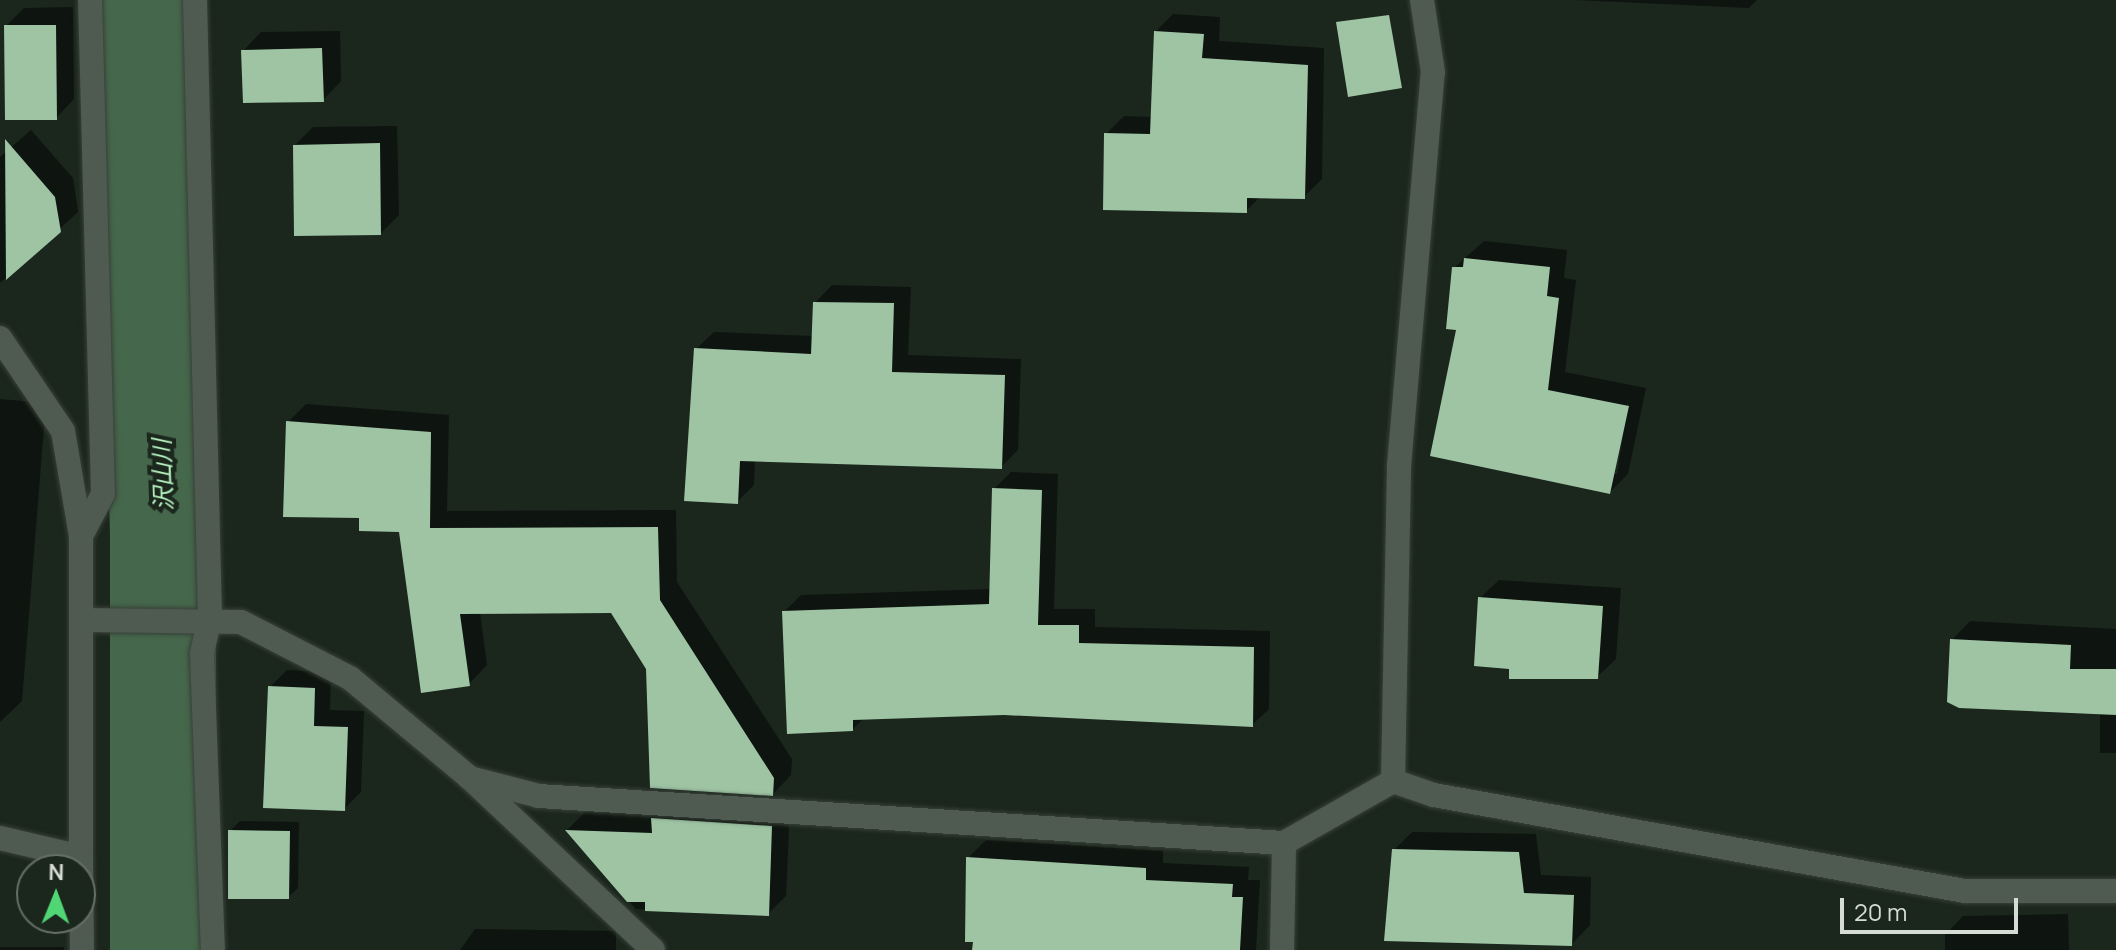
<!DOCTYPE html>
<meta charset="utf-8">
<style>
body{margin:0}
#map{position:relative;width:2116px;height:950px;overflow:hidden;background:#1b261d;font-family:Manrope,"Noto Sans JP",sans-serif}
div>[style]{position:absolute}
.shadow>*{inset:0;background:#0007}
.river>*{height:106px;margin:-53px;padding:0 53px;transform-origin:53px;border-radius:53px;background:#45674b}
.building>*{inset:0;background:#9ec4a4}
.roads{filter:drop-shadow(0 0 2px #384039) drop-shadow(0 0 2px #384039)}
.lane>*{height:24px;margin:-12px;padding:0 12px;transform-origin:12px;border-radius:12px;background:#4f5b51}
.street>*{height:24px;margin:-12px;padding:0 12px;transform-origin:12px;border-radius:12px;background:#4f5b51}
.secondary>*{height:24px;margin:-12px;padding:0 12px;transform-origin:12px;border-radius:12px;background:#4f5b51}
span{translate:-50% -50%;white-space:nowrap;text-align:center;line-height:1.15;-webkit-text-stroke:8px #1b261d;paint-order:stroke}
.water-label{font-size:24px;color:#b5f0bf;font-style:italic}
.north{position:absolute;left:16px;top:854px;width:80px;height:80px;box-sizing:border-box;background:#1b261d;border:2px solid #656f67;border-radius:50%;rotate:1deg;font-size:22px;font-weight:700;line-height:32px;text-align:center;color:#d5dcd6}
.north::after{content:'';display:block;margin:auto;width:28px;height:36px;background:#50d674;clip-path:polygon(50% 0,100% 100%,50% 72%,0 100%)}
.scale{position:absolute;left:1840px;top:898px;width:178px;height:36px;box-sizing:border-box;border:4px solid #d5dcd6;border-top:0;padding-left:10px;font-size:24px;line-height:28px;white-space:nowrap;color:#d5dcd6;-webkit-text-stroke:6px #1b261d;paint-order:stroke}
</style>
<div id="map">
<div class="shadow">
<i style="clip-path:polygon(1575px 0,1757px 0,1749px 8px)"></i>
<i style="clip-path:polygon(73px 7px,74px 99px,56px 118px,6px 26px,24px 8px)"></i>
<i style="clip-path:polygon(1173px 14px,1220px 17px,1219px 41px,1324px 48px,1322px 179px,1304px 197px,1261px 196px,1246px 211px,1106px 134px,1124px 116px,1152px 117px,1155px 32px)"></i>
<i style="clip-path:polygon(340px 31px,341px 81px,323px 100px,243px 51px,261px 32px)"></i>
<i style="clip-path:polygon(397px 126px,399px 215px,381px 233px,295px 145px,313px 127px)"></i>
<i style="clip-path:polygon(31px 130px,73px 178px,78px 212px,0 283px,0 157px)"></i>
<i style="clip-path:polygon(evenodd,1484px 241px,1567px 250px,1564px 278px,1576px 280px,1565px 372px,1646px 388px,1628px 474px,1610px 492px,1459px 328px,1454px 268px,1484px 241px,1629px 396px,1617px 474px,1613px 474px,1629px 396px)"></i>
<i style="clip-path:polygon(832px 285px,911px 287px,908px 355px,1021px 359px,1018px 450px,1001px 467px,755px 459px,754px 485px,737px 502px,696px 349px,714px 332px,814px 336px,815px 303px)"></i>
<i style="clip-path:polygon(0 399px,46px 403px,22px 701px,0 722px)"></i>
<i style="clip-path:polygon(306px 404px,449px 415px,447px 511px,676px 510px,677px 582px,792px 759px,791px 775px,773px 794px,648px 669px,612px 611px,480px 612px,487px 665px,469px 684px,400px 530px,361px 516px,288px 422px)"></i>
<i style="clip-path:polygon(1011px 472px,1058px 474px,1054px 609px,1095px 609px,1095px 627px,1270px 631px,1269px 709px,1252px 725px,1004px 713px,864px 718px,853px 729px,784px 612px,801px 595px,992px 589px,994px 489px)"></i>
<i style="clip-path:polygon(1499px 580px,1621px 588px,1616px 659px,1597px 677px,1511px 667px,1480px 598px)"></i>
<i style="clip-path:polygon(1970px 621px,2116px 629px,2116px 753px,2100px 753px,2100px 713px,1952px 640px)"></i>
<i style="clip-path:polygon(287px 670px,331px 672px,330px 710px,364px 711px,361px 792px,344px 809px,270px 687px)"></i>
<i style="clip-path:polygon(790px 808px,786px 896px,768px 914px,636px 909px,567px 830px,585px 812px)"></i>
<i style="clip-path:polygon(240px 821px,299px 822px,298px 888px,288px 897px,230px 831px)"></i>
<i style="clip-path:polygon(1412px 832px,1536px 834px,1541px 875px,1591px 877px,1590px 925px,1572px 944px,1394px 850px)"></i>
<i style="clip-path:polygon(986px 840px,1163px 851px,1163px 863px,1249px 867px,1248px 880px,1260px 880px,1256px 950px,974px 950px,968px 858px)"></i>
<i style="clip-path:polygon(2068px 914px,2069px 950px,1945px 950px,1945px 935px,1963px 916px)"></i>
<i style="clip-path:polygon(475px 929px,616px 931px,616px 950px,460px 950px)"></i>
<i style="clip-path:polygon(0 947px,64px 947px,64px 950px,0 950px)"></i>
</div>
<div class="river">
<i style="left:149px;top:0;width:534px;rotate:88.5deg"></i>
<i style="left:163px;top:534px;width:416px;rotate:90deg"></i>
</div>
<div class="building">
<i style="clip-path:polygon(1389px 15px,1402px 88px,1348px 97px,1336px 22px)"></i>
<i style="clip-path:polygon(4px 25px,56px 25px,57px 120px,5px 120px)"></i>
<i style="clip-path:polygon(1154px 31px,1204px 34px,1202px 58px,1308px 65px,1305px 199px,1247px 198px,1247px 213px,1103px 210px,1104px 133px,1150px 134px)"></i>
<i style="clip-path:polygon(322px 48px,324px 102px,243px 103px,241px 50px)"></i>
<i style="clip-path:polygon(5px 139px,55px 197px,61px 232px,6px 280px)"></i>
<i style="clip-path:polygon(380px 143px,381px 235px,294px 236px,293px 145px)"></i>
<i style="clip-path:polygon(1464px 258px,1550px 267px,1547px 296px,1559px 298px,1548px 390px,1629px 406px,1610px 494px,1430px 456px,1456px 330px,1446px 329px,1452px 267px,1463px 267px)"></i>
<i style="clip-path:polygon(813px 302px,894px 303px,892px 372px,1005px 375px,1002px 469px,740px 461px,738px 504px,684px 501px,694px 348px,811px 354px)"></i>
<i style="clip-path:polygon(286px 421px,431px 432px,430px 528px,658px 527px,660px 600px,774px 778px,773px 796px,650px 788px,646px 669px,611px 613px,460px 614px,470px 686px,421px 693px,399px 532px,359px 531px,359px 518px,283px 517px)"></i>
<i style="clip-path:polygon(992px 488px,1042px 490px,1038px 625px,1079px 625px,1079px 643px,1254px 647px,1253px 727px,1004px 715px,853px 720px,853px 731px,787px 734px,782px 611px,989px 604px)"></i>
<i style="clip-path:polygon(1478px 597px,1603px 606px,1598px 679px,1509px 679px,1509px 669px,1474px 666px)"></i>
<i style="clip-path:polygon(1950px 639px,2071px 645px,2070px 669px,2116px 669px,2116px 715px,1959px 708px,1947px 702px)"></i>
<i style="clip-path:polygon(268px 686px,315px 688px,314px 726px,348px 727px,345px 811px,263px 808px)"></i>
<i style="clip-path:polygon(651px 818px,772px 826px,769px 916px,645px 911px,645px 902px,627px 902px,565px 830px,652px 833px)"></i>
<i style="clip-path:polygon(228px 830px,290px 831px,289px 899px,228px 899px)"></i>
<i style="clip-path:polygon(1392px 849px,1519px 852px,1524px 893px,1574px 895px,1572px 946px,1384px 941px)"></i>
<i style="clip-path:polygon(966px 857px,1146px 868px,1146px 880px,1233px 884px,1232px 897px,1243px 897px,1240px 950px,972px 950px,973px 942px,965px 942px)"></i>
</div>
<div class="roads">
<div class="lane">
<i style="left:81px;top:536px;width:47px;rotate:-62.4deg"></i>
<i style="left:103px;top:494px;width:494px;rotate:-91.5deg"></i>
<i style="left:210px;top:618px;width:37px;rotate:103deg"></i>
<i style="left:202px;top:654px;width:296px;rotate:87.9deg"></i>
<i style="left:470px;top:778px;width:251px;rotate:43.2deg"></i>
</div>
<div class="street">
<i style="left:195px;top:0;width:618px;rotate:88.61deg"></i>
<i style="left:0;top:338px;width:112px;rotate:55.9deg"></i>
<i style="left:63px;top:431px;width:107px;rotate:80.3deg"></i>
<i style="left:81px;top:536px;width:321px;rotate:90deg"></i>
<i style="left:83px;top:620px;width:158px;rotate:0.7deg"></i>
<i style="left:241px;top:622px;width:123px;rotate:27.2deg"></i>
<i style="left:350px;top:678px;width:156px;rotate:39.8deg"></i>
<i style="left:470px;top:778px;width:71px;rotate:14.6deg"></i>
<i style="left:539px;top:796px;width:746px;rotate:3.61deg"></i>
<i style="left:1284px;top:843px;width:125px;rotate:-29.6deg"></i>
<i style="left:1393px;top:781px;width:315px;rotate:-88.9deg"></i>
<i style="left:1399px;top:466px;width:395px;rotate:-85.1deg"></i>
<i style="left:1433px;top:72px;width:73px;rotate:-98.7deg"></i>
<i style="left:1393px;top:781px;width:43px;rotate:18.9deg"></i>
<i style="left:1434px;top:795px;width:540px;rotate:10.25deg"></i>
<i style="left:1965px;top:891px;width:151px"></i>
<i style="left:1282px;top:950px;width:107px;rotate:-88.9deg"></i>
</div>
<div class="secondary">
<i style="left:0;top:838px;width:83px;rotate:13.2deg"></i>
<i style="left:81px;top:857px;width:93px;rotate:89.4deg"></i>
</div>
</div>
<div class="water-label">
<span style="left:162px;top:475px;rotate:-92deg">沢山川</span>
</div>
<div class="north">N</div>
<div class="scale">20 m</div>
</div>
